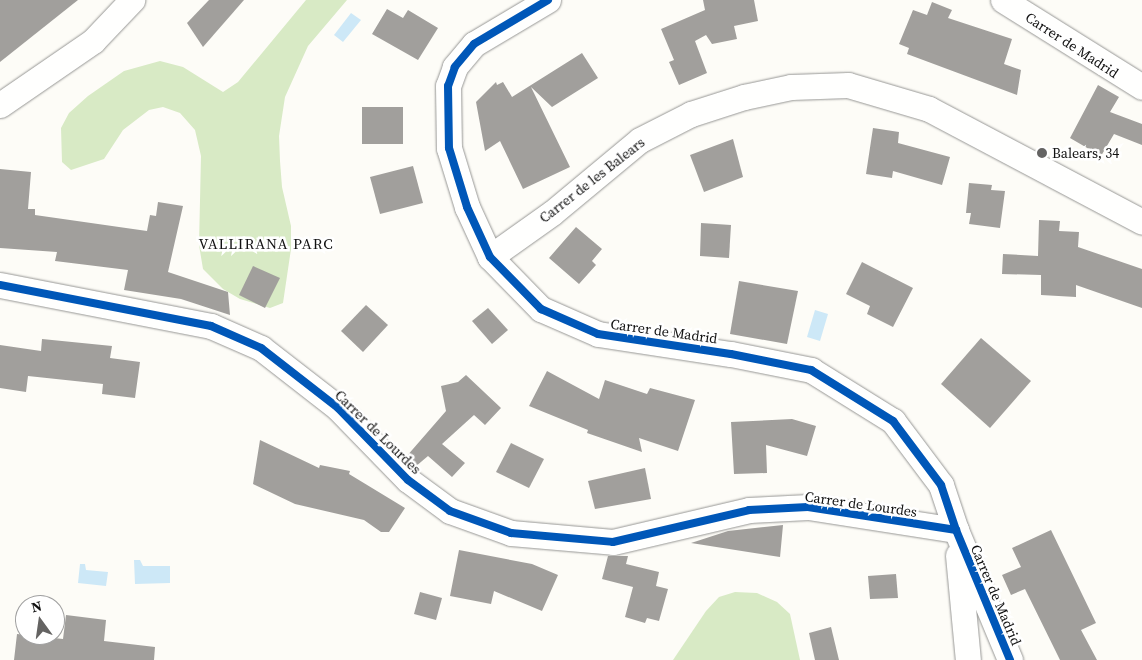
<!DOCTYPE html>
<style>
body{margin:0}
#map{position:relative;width:1142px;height:660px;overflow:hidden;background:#fdfcf7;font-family:"Source Serif 4",serif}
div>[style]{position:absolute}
.forest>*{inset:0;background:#d8eac5}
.water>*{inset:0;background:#cde8f7}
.building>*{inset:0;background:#a19f9c}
.roads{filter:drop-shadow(0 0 1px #979795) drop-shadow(0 0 1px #979795)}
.minor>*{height:25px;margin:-12.5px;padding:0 12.5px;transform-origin:12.5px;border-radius:12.5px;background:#fffffe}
.cycleway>*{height:8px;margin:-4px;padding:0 4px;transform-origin:4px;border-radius:4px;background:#0057b8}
.dots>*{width:14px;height:14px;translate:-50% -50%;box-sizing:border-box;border:2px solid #fff;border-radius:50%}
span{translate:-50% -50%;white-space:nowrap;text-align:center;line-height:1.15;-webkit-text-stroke:5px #fff;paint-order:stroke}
.street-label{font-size:14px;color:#111}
.poi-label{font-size:14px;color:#111}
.left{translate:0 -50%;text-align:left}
.neighbourhood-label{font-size:15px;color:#111;letter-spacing:1px}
.north{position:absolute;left:15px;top:595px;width:50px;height:50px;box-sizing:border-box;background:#fff;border:1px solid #a0a0a0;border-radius:50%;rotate:346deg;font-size:14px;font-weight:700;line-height:20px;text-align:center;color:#111}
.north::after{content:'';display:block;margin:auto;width:18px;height:22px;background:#646362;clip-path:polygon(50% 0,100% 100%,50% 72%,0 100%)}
</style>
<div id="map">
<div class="forest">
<i style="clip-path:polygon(306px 0,347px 0,308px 46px,285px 97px,279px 136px,280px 161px,282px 187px,291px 226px,291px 249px,283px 303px,270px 308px,240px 299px,223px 289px,203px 269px,199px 245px,201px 156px,195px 130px,180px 113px,163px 107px,149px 110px,123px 130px,104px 159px,71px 170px,62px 162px,61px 128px,69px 113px,88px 96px,124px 71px,160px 61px,183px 67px,223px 92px,238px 82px)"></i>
<i style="clip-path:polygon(735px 592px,757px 593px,777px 602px,790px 614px,800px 660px,673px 660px,706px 611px,719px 597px)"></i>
</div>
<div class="water">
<i style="clip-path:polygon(351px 13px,361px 20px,343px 42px,334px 35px)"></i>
<i style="clip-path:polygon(815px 310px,828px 314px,820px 341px,807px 337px)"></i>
<i style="clip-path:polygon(134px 560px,140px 560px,143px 566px,170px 566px,170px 583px,135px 584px)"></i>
<i style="clip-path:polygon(80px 564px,85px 564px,86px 570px,108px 572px,106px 586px,78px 583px)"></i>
</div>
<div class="building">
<i style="clip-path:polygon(0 0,78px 0,0 62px)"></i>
<i style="clip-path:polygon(209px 0,244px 0,203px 47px,187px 23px)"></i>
<i style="clip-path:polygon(703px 0,754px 0,758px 21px,734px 26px,737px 39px,712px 44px,706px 35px,695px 41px,707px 73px,679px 85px,669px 62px,674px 60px,661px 29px,705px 10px)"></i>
<i style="clip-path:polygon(932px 2px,952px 10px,948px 18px,1012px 39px,1004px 64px,1021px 70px,1017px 95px,907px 54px,909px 48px,899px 44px,913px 10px,927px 15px)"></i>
<i style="clip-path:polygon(387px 9px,403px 18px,408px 10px,438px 28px,418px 60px,372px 34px)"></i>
<i style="clip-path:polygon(582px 53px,598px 78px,552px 107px,531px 87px,570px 167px,523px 189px,500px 141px,485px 151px,476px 102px,496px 82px,497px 85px,503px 82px,512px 97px)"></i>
<i style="clip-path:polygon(1098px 85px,1119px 97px,1110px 112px,1142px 124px,1142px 145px,1114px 134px,1101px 156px,1070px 138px)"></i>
<i style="clip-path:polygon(362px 107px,403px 107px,403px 144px,362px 144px)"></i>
<i style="clip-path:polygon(873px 128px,899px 132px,898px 143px,950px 157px,942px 185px,893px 171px,892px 178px,866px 174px)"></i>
<i style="clip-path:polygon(733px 139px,743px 177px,704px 192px,690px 155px)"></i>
<i style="clip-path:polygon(413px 166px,423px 203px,380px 214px,370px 177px)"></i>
<i style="clip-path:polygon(0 169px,31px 172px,28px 209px,35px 209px,35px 215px,147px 231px,150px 215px,156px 216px,158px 202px,183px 206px,168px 272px,228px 292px,230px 315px,181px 299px,124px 290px,128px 270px,55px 261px,57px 252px,0 248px)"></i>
<i style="clip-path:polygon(969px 183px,992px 185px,991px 190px,1005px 191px,1000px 228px,969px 224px,971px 213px,966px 213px)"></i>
<i style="clip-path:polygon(1039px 220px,1060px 221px,1059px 231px,1079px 232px,1078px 247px,1142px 269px,1142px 308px,1076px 285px,1076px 297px,1041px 295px,1041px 275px,1002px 274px,1003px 254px,1038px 256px)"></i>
<i style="clip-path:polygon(701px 223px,731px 225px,729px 258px,700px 256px)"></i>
<i style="clip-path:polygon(576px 227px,602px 249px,592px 261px,596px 265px,579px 284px,549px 258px)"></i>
<i style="clip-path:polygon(862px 262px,913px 288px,893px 327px,867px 314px,870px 306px,846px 294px)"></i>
<i style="clip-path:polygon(253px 266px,280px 278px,265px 308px,239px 295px)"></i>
<i style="clip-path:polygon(739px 281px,798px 291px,787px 344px,730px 334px)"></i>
<i style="clip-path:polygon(366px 305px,388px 325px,363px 352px,341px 331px)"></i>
<i style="clip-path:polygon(488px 308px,508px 330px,492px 344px,472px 321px)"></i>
<i style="clip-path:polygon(981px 338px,1031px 381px,990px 428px,941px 384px)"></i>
<i style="clip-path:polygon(42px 339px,112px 346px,110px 358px,140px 362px,135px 398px,102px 394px,103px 384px,28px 376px,26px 392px,0 388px,0 345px,41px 351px)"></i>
<i style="clip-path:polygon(547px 371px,599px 399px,605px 380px,647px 394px,650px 388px,695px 400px,678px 451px,639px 438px,642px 452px,587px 433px,588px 430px,529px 406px)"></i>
<i style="clip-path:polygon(466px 375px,501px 408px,485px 425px,474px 415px,442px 444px,465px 463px,452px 477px,428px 456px,415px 467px,406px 457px,446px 411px,441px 386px,458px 382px)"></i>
<i style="clip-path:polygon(792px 419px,816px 426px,807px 456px,766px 445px,767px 473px,734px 474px,731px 422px)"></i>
<i style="clip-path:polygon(260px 440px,319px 468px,320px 465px,350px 471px,349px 474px,405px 508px,389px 532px,381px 532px,364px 520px,295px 504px,253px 484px)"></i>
<i style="clip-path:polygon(511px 443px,544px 459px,529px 488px,496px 472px)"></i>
<i style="clip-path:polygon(645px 468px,651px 499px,595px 509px,588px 481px)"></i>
<i style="clip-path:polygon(783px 525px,780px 557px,691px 543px,728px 531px)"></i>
<i style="clip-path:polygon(1051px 530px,1096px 623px,1081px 630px,1097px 660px,1060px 660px,1025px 589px,1011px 595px,1002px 575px,1021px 567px,1012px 548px)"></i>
<i style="clip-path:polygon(459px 550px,532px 564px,558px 575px,542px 611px,494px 591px,491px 604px,450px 596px)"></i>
<i style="clip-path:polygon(608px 556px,628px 556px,626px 564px,659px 572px,656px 586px,668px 589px,659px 621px,647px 618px,645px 623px,625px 617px,633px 587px,602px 579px)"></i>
<i style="clip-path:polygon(896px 574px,898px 598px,870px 599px,868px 576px)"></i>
<i style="clip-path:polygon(420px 592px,442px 598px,436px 620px,414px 614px)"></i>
<i style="clip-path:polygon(66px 615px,106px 620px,104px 641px,155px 647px,154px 660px,14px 660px,17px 634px,63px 639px)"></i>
<i style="clip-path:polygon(831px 627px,839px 660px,815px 660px,809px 633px)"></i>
</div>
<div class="roads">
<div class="minor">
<i style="left:548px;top:0;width:86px;rotate:149.3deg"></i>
<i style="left:474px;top:44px;width:30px;rotate:130deg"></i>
<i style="left:455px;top:67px;width:20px;rotate:110deg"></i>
<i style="left:448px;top:86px;width:62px;rotate:89.1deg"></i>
<i style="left:449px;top:148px;width:62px;rotate:73deg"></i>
<i style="left:467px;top:207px;width:55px;rotate:65.3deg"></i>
<i style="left:490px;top:257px;width:73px;rotate:45.6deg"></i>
<i style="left:541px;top:309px;width:62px;rotate:23.7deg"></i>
<i style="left:598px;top:334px;width:134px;rotate:8.6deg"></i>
<i style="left:731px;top:354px;width:82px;rotate:11.3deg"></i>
<i style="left:811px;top:370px;width:97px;rotate:31.9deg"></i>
<i style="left:893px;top:421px;width:80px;rotate:53.1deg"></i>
<i style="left:941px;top:485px;width:47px;rotate:71.6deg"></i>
<i style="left:956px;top:530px;width:141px;rotate:67.4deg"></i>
<i style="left:1003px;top:0;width:164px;rotate:32deg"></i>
<i style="left:0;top:105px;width:113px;rotate:-34.5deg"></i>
<i style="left:93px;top:41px;width:57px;rotate:-46.4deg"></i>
<i style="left:490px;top:257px;width:76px;rotate:-35.4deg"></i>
<i style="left:552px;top:213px;width:114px;rotate:-39.7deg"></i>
<i style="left:640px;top:140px;width:57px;rotate:-27deg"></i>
<i style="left:691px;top:114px;width:56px;rotate:-17.8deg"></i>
<i style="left:744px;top:97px;width:48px;rotate:-12deg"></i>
<i style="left:791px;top:87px;width:57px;rotate:-2deg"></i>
<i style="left:848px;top:85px;width:84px;rotate:16.5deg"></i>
<i style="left:929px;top:109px;width:241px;rotate:27.9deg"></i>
<i style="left:0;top:285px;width:215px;rotate:11deg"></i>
<i style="left:211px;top:326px;width:55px;rotate:23.7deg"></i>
<i style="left:261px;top:348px;width:98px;rotate:37.9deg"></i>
<i style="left:338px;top:408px;width:100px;rotate:45.8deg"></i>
<i style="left:408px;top:480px;width:52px;rotate:36.4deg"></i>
<i style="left:450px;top:511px;width:65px;rotate:19.8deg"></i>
<i style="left:511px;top:533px;width:102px;rotate:5deg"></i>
<i style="left:613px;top:542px;width:140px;rotate:-13.2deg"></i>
<i style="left:749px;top:510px;width:59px;rotate:-2.9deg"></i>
<i style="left:808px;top:507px;width:150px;rotate:8.8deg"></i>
<i style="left:958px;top:555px;width:105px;rotate:84.6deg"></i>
</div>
</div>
<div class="cycleway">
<i style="left:548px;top:0;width:86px;rotate:149.3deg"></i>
<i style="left:474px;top:44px;width:30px;rotate:130deg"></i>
<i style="left:455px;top:67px;width:20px;rotate:110deg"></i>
<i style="left:448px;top:86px;width:62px;rotate:89.1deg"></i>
<i style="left:449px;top:148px;width:62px;rotate:73deg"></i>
<i style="left:467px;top:207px;width:55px;rotate:65.3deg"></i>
<i style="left:490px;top:257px;width:73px;rotate:45.6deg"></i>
<i style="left:541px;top:309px;width:62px;rotate:23.7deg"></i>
<i style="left:598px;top:334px;width:134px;rotate:8.6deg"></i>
<i style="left:731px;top:354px;width:82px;rotate:11.3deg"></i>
<i style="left:811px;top:370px;width:97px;rotate:31.9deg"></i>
<i style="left:893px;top:421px;width:80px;rotate:53.1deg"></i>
<i style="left:941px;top:485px;width:47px;rotate:71.6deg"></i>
<i style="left:956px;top:530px;width:141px;rotate:67.4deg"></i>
<i style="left:0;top:285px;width:215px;rotate:11deg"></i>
<i style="left:211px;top:326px;width:55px;rotate:23.7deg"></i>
<i style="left:261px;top:348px;width:98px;rotate:37.9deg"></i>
<i style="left:338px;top:408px;width:100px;rotate:45.8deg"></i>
<i style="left:408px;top:480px;width:52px;rotate:36.4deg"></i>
<i style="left:450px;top:511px;width:65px;rotate:19.8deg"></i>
<i style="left:511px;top:533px;width:102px;rotate:5deg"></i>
<i style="left:613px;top:542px;width:140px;rotate:-13.2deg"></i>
<i style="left:749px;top:510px;width:59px;rotate:-2.9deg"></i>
<i style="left:808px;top:507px;width:150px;rotate:8.8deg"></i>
</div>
<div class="dots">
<i style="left:1042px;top:153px;background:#646362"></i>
</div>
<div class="street-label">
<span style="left:1072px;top:45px;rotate:33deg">Carrer de Madrid</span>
<span style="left:592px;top:180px;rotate:-38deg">Carrer de les Balears</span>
<span style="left:664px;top:331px;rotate:8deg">Carrer de Madrid</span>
<span style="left:378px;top:432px;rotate:44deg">Carrer de Lourdes</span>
<span style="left:861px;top:504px;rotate:8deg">Carrer de Lourdes</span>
<span style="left:996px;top:595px;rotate:67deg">Carrer de Madrid</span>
</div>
<div class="poi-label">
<span class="left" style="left:1052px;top:153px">Balears, 34</span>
</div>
<div class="neighbourhood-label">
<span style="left:266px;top:244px">VALLIRANA PARC</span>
</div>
<div class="north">N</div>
</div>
